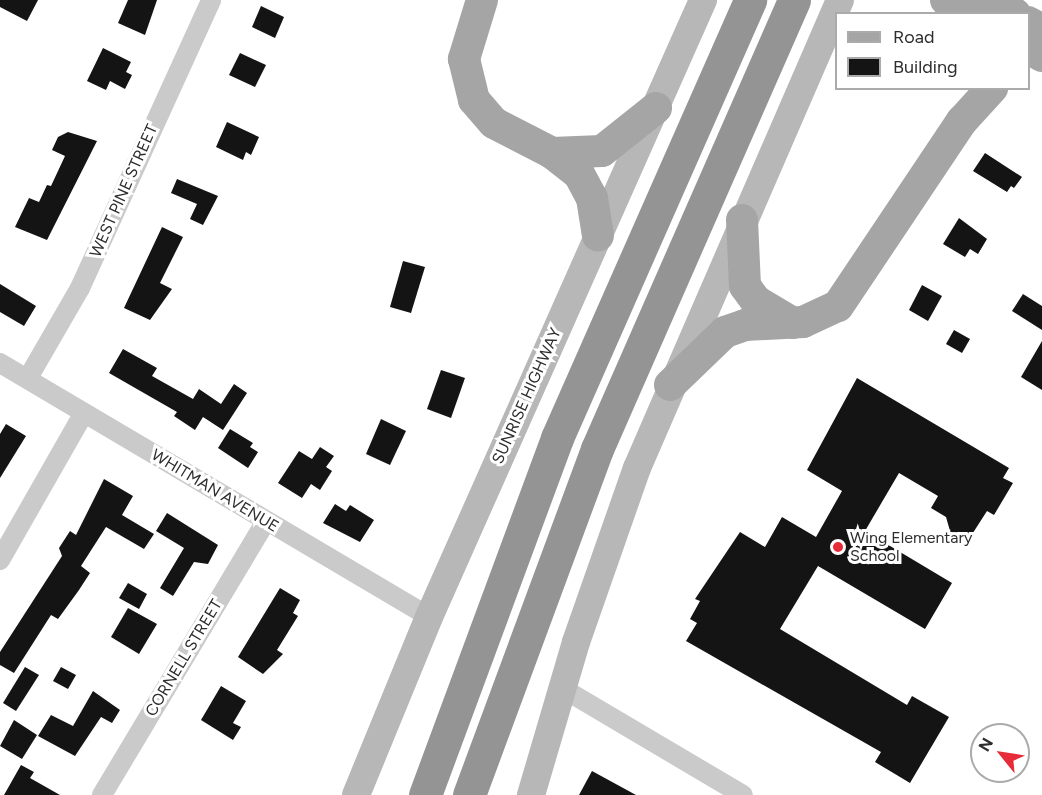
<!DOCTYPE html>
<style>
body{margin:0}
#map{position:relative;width:1042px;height:795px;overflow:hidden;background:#fff;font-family:Figtree,sans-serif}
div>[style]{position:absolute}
.building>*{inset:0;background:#141414}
.minor>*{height:20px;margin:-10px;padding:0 10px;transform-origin:10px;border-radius:10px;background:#cacaca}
.secondary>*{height:28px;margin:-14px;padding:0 14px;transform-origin:14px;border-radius:14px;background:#b7b7b7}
.primary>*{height:32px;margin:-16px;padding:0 16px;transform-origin:16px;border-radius:16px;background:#a5a5a5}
.motorway>*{height:33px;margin:-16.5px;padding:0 16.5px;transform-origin:16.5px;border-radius:16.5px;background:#949494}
.dots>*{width:16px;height:16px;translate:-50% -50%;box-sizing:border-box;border:3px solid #fff;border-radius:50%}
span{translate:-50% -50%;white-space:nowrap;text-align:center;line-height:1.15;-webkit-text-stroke:6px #fff;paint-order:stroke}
.street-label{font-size:16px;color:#2d2d2d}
.poi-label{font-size:16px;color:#2d2d2d}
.left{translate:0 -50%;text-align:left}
.legend{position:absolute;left:835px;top:12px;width:195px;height:78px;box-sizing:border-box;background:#fff;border:2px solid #ababab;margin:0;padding:8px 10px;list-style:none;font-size:18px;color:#2d2d2d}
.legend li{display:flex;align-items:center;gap:12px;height:30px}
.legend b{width:30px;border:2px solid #ababab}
.north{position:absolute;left:970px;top:723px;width:60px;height:60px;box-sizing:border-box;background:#fff;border:2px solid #ababab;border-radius:50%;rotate:300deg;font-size:16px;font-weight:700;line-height:24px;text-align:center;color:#2d2d2d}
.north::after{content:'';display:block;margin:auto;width:21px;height:27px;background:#e82b38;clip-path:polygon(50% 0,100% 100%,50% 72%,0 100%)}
</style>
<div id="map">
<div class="building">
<i style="clip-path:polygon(0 0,38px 0,27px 21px,0 7px)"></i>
<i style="clip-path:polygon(128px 0,157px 0,145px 35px,118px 23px)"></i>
<i style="clip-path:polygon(261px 6px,284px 17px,275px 38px,252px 27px)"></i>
<i style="clip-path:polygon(103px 48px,131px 62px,126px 72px,132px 75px,125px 89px,110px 81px,106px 90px,87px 81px)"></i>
<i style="clip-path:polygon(240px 53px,266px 65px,255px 87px,229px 75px)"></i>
<i style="clip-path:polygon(227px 122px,259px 137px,251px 155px,246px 152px,243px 160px,216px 147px)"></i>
<i style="clip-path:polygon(68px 132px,97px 141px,47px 240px,15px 227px,29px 198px,39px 202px,47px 185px,51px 186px,65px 156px,52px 150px,58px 137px)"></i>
<i style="clip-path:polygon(985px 153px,1022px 177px,1014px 188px,1011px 186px,1007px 192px,973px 171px)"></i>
<i style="clip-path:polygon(177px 179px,218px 196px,203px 225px,190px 219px,197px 204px,171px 193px)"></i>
<i style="clip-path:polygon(959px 218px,987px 239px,978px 254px,970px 249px,965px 257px,943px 244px)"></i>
<i style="clip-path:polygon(162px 227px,183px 237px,160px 283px,172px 289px,150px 320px,124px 308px)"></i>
<i style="clip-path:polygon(403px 261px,425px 267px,411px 313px,390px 307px)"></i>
<i style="clip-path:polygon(0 284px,36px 306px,24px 326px,0 312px)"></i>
<i style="clip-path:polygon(922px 285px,942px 296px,928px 321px,909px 310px)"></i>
<i style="clip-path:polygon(1023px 294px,1042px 306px,1042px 330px,1012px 311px)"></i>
<i style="clip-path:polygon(954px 330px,970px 339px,962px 353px,946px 344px)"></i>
<i style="clip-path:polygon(1042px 341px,1042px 390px,1021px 377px)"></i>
<i style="clip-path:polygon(123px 349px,157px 368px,152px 376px,193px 399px,199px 389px,221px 404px,234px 384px,247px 393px,223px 430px,203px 417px,195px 430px,174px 416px,177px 412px,109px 373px)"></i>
<i style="clip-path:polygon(441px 370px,465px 378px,451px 418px,427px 409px)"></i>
<i style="clip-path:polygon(857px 378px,1009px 468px,1003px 478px,1013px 483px,994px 515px,987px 511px,969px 539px,959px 542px,952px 538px,946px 517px,931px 508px,938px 496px,899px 473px,865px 531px,952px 583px,925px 629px,818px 566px,780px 629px,907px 705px,912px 696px,949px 717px,910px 783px,875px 762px,881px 752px,686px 641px,697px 623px,690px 619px,700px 601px,695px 599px,740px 532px,765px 547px,782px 517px,816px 537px,842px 491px,807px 470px)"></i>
<i style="clip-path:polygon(381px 419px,406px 431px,390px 465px,366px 454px)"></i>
<i style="clip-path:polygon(6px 424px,26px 436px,0 478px,0 434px)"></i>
<i style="clip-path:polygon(230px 429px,253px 443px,250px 447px,258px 452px,248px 468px,218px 448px)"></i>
<i style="clip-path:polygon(320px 447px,334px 456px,326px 467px,332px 471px,320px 490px,311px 484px,302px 498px,278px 483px,299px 451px,312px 459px)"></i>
<i style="clip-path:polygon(104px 479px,133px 496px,122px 515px,154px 534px,144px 549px,106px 527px,81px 566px,90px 573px,79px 590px,58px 619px,51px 615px,14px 673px,0 665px,0 652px,62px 556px,59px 548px,70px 531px,76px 535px)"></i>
<i style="clip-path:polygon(335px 504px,346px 511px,350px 505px,374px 520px,360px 542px,323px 523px)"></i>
<i style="clip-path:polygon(167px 513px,218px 545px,208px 564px,194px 562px,173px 596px,160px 588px,184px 548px,156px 531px)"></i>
<i style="clip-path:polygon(128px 583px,147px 594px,139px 609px,119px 598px)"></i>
<i style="clip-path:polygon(280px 588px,300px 600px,293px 613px,298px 616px,277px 650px,283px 654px,263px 674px,238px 657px)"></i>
<i style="clip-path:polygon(128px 608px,157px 624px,139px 654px,111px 637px)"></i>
<i style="clip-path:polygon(25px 667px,39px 675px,16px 711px,3px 703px)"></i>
<i style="clip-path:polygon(61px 667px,76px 675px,68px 689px,53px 681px)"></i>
<i style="clip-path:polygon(221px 686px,246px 701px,233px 723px,241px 727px,233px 740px,201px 720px)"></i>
<i style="clip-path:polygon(93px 691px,120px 710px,112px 723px,101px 717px,75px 756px,38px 736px,51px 715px,73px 726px)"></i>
<i style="clip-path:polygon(14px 720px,37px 735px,22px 759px,0 746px)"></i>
<i style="clip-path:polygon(21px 765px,34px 772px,30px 778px,60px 795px,4px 795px)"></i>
<i style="clip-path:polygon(592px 771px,636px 795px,579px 795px)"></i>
</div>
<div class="minor">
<i style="left:0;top:363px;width:499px;rotate:30.6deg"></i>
<i style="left:28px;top:378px;width:104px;rotate:-60deg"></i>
<i style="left:80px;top:288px;width:316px;rotate:-65.5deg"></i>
<i style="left:0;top:560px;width:169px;rotate:-60.3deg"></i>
<i style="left:562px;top:688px;width:210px;rotate:30.6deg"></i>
<i style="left:102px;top:795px;width:319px;rotate:-59.1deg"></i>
</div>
<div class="secondary">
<i style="left:356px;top:795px;width:192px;rotate:-67.7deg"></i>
<i style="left:429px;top:617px;width:675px;rotate:-66.05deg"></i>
<i style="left:531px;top:795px;width:159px;rotate:-73.6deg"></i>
<i style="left:576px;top:642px;width:184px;rotate:-70.7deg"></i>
<i style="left:637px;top:468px;width:510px;rotate:-66.55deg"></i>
</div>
<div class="primary">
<i style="left:482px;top:0;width:62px;rotate:107deg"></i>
<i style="left:464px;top:59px;width:42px;rotate:76.3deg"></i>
<i style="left:474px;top:100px;width:30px;rotate:49deg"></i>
<i style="left:494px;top:123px;width:65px;rotate:27.3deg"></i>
<i style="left:552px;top:153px;width:34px;rotate:38deg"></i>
<i style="left:579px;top:174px;width:27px;rotate:62deg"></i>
<i style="left:592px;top:198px;width:38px;rotate:81deg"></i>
<i style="left:946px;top:0;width:27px;rotate:31deg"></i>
<i style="left:992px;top:0;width:27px;rotate:31deg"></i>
<i style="left:1028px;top:22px;width:16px;rotate:30deg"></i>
<i style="left:1028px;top:48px;width:16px;rotate:30deg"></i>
<i style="left:552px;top:153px;width:50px;rotate:-2.3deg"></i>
<i style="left:602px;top:151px;width:69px;rotate:-38.5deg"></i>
<i style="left:742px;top:220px;width:66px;rotate:87.4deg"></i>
<i style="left:745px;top:286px;width:19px;rotate:54deg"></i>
<i style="left:756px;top:301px;width:43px;rotate:30.7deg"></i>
<i style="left:670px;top:385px;width:76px;rotate:-43.9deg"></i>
<i style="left:725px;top:332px;width:21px;rotate:-19deg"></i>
<i style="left:745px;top:325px;width:58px;rotate:-3deg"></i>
<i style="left:803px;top:322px;width:38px;rotate:-25deg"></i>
<i style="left:838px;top:306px;width:223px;rotate:-56.2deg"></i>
<i style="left:962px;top:121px;width:45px;rotate:-47.7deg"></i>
</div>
<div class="motorway">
<i style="left:425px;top:795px;width:381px;rotate:-69.7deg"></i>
<i style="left:557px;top:438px;width:479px;rotate:-66.2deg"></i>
<i style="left:469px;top:795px;width:369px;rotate:-69.7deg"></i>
<i style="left:597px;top:449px;width:490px;rotate:-66.3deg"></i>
</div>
<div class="dots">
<i style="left:838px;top:547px;background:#e82b38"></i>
</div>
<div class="street-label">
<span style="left:124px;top:191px;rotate:-66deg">WEST PINE STREET</span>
<span style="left:527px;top:396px;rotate:-66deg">SUNRISE HIGHWAY</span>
<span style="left:215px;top:491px;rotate:31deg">WHITMAN AVENUE</span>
<span style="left:184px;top:658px;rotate:-59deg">CORNELL STREET</span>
</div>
<div class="poi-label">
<span class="left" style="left:850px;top:547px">Wing Elementary<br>School</span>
</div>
<ul class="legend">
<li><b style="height:8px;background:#a5a5a5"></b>Road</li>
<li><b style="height:16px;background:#141414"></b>Building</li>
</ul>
<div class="north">N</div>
</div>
